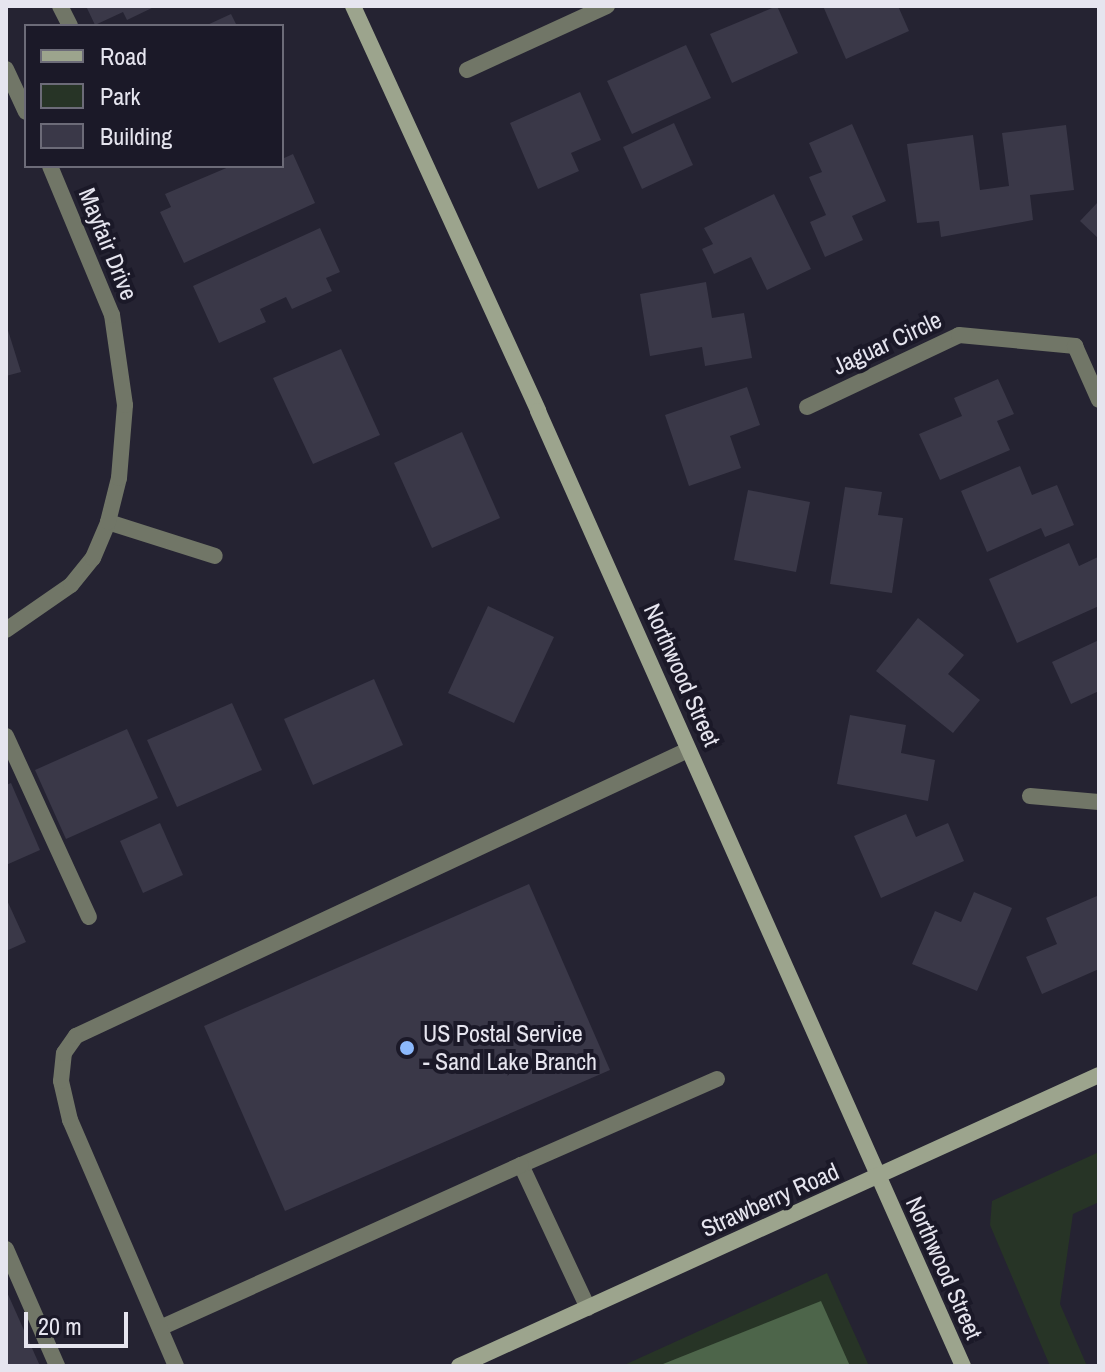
<!DOCTYPE html>
<style>
body{margin:0}
#map{position:relative;width:1105px;height:1372px;overflow:hidden;background:#252332;font-family:"Archivo Narrow",sans-serif}
div>[style]{position:absolute}
.green>*{inset:0;background:#273426}
.forest>*{inset:0;background:#4d654a}
.building>*{inset:0;background:#3a3848}
.lane>*{height:16px;margin:-8px;padding:0 8px;transform-origin:8px;border-radius:8px;background:#717667}
.street>*{height:16px;margin:-8px;padding:0 8px;transform-origin:8px;border-radius:8px;background:#717667}
.secondary>*{height:16px;margin:-8px;padding:0 8px;transform-origin:8px;border-radius:8px;background:#9ca48d}
.dots>*{width:22px;height:22px;translate:-50% -50%;box-sizing:border-box;border:4px solid #1b1928;border-radius:50%}
span{translate:-50% -50%;white-space:nowrap;text-align:center;line-height:1.15;-webkit-text-stroke:8px #1b1928;paint-order:stroke}
.street-label{font-size:24px;color:#e6e5ef}
.poi-label{font-size:24px;color:#e6e5ef}
.left{translate:0 -50%;text-align:left}
.frame{position:absolute;inset:0;border:8px solid #e6e5ef;pointer-events:none}
.legend{position:absolute;left:24px;top:24px;width:260px;height:144px;box-sizing:border-box;background:#1b1928;border:2px solid #6c6b78;margin:0;padding:10px 14px;list-style:none;font-size:24px;color:#e6e5ef}
.legend li{display:flex;align-items:center;gap:16px;height:40px}
.legend b{width:40px;border:2px solid #6c6b78}
.scale{position:absolute;left:24px;top:1312px;width:104px;height:36px;box-sizing:border-box;border:4px solid #e6e5ef;border-top:0;padding-left:10px;font-size:24px;line-height:28px;white-space:nowrap;color:#e6e5ef;-webkit-text-stroke:6px #1b1928;paint-order:stroke}
</style>
<div id="map">
<div class="green">
<i style="clip-path:polygon(1099px 1152px,1099px 1202px,1073px 1214px,1060px 1304px,1087px 1366px,1050px 1366px,990px 1225px,992px 1201px)"></i>
<i style="clip-path:polygon(827px 1273px,869px 1366px,622px 1366px)"></i>
</div>
<div class="forest">
<i style="clip-path:polygon(821px 1301px,850px 1366px,658px 1366px)"></i>
</div>
<div class="building">
<i style="clip-path:polygon(86px 6px,156px 6px,127px 20px,123px 12px,95px 25px)"></i>
<i style="clip-path:polygon(777px 6px,798px 53px,732px 83px,710px 34px)"></i>
<i style="clip-path:polygon(823px 6px,898px 6px,909px 31px,846px 59px)"></i>
<i style="clip-path:polygon(231px 14px,237px 26px,205px 26px)"></i>
<i style="clip-path:polygon(686px 45px,711px 98px,632px 134px,607px 81px)"></i>
<i style="clip-path:polygon(580px 92px,601px 140px,571px 153px,579px 171px,538px 189px,510px 123px)"></i>
<i style="clip-path:polygon(674px 123px,693px 165px,642px 189px,623px 147px)"></i>
<i style="clip-path:polygon(852px 124px,886px 201px,852px 216px,863px 240px,825px 257px,810px 222px,826px 215px,809px 177px,822px 172px,809px 143px)"></i>
<i style="clip-path:polygon(1066px 125px,1074px 190px,1030px 195px,1033px 220px,941px 237px,939px 221px,917px 223px,907px 144px,973px 135px,980px 190px,1009px 186px,1002px 133px)"></i>
<i style="clip-path:polygon(293px 154px,315px 203px,184px 263px,160px 212px,171px 207px,165px 194px,231px 166px,282px 166px,282px 159px)"></i>
<i style="clip-path:polygon(774px 194px,811px 269px,767px 290px,751px 257px,714px 274px,702px 249px,713px 244px,704px 228px)"></i>
<i style="clip-path:polygon(1099px 201px,1099px 239px,1080px 221px)"></i>
<i style="clip-path:polygon(320px 228px,340px 272px,326px 278px,332px 291px,292px 309px,286px 297px,260px 309px,266px 322px,219px 343px,193px 286px)"></i>
<i style="clip-path:polygon(706px 282px,712px 318px,744px 313px,752px 358px,705px 366px,702px 347px,650px 356px,640px 294px)"></i>
<i style="clip-path:polygon(6px 324px,21px 372px,6px 376px)"></i>
<i style="clip-path:polygon(341px 349px,380px 435px,313px 464px,273px 378px)"></i>
<i style="clip-path:polygon(998px 379px,1014px 414px,997px 421px,1010px 450px,940px 480px,919px 434px,962px 416px,954px 398px)"></i>
<i style="clip-path:polygon(747px 387px,760px 425px,730px 436px,741px 468px,689px 486px,665px 415px)"></i>
<i style="clip-path:polygon(462px 432px,500px 518px,432px 548px,394px 463px)"></i>
<i style="clip-path:polygon(1020px 466px,1032px 495px,1057px 485px,1074px 525px,1045px 537px,1041px 528px,987px 552px,961px 491px)"></i>
<i style="clip-path:polygon(845px 487px,882px 492px,878px 515px,903px 518px,892px 593px,830px 584px)"></i>
<i style="clip-path:polygon(748px 490px,810px 502px,796px 572px,734px 560px)"></i>
<i style="clip-path:polygon(1069px 543px,1079px 566px,1098px 557px,1099px 606px,1017px 643px,989px 579px)"></i>
<i style="clip-path:polygon(488px 606px,554px 637px,514px 723px,448px 693px)"></i>
<i style="clip-path:polygon(918px 618px,964px 655px,948px 674px,980px 700px,953px 733px,876px 671px)"></i>
<i style="clip-path:polygon(1099px 640px,1099px 691px,1071px 704px,1052px 662px)"></i>
<i style="clip-path:polygon(374px 679px,403px 745px,313px 785px,284px 719px)"></i>
<i style="clip-path:polygon(232px 703px,262px 770px,177px 807px,147px 740px)"></i>
<i style="clip-path:polygon(850px 715px,906px 725px,901px 753px,935px 760px,928px 801px,837px 784px)"></i>
<i style="clip-path:polygon(127px 729px,158px 798px,66px 839px,35px 770px)"></i>
<i style="clip-path:polygon(11px 783px,40px 850px,6px 865px,6px 785px)"></i>
<i style="clip-path:polygon(906px 814px,916px 837px,948px 823px,964px 861px,881px 898px,854px 836px)"></i>
<i style="clip-path:polygon(160px 823px,183px 875px,143px 893px,120px 841px)"></i>
<i style="clip-path:polygon(529px 884px,610px 1070px,285px 1211px,204px 1026px)"></i>
<i style="clip-path:polygon(974px 892px,1012px 908px,977px 991px,912px 964px,935px 911px,961px 922px)"></i>
<i style="clip-path:polygon(1097px 896px,1099px 969px,1042px 994px,1026px 957px,1057px 944px,1046px 918px)"></i>
<i style="clip-path:polygon(6px 898px,26px 942px,6px 951px)"></i>
<i style="clip-path:polygon(6px 1290px,40px 1366px,6px 1366px)"></i>
</div>
<div class="lane">
<i style="left:60px;top:6px;width:22px;rotate:63deg"></i>
<i style="left:6px;top:736px;width:199px;rotate:65.4deg"></i>
<i style="left:6px;top:1249px;width:128px;rotate:66.4deg"></i>
<i style="left:588px;top:1308px;width:158px;rotate:-115.1deg"></i>
<i style="left:521px;top:1165px;width:214px;rotate:-23.7deg"></i>
<i style="left:160px;top:1328px;width:396px;rotate:-24.3deg"></i>
<i style="left:176px;top:1366px;width:268px;rotate:-113.3deg"></i>
<i style="left:70px;top:1120px;width:40px;rotate:-103deg"></i>
<i style="left:61px;top:1081px;width:28px;rotate:-84deg"></i>
<i style="left:64px;top:1053px;width:21px;rotate:-55deg"></i>
<i style="left:76px;top:1036px;width:676px;rotate:-25.05deg"></i>
</div>
<div class="street">
<i style="left:6px;top:69px;width:47px;rotate:65.1deg"></i>
<i style="left:467px;top:70px;width:154px;rotate:-24.6deg"></i>
<i style="left:807px;top:407px;width:168px;rotate:-25.3deg"></i>
<i style="left:959px;top:335px;width:117px;rotate:5.4deg"></i>
<i style="left:1075px;top:346px;width:59px;rotate:66deg"></i>
<i style="left:108px;top:522px;width:112px;rotate:17.6deg"></i>
<i style="left:6px;top:630px;width:79px;rotate:-34.7deg"></i>
<i style="left:71px;top:585px;width:35px;rotate:-51deg"></i>
<i style="left:93px;top:558px;width:39px;rotate:-67deg"></i>
<i style="left:108px;top:522px;width:45px;rotate:-76deg"></i>
<i style="left:119px;top:478px;width:73px;rotate:-85.3deg"></i>
<i style="left:125px;top:405px;width:91px;rotate:-98.2deg"></i>
<i style="left:112px;top:315px;width:161px;rotate:-112.6deg"></i>
<i style="left:1030px;top:796px;width:69px;rotate:5deg"></i>
</div>
<div class="secondary">
<i style="left:353px;top:6px;width:445px;rotate:65.4deg"></i>
<i style="left:538px;top:411px;width:1045px;rotate:66.01deg"></i>
<i style="left:459px;top:1366px;width:703px;rotate:-24.45deg"></i>
</div>
<div class="dots">
<i style="left:407px;top:1048px;background:#8cb9fc"></i>
</div>
<div class="street-label">
<span style="left:108px;top:244px;rotate:68deg">Mayfair Drive</span>
<span style="left:887px;top:343px;rotate:-25deg">Jaguar Circle</span>
<span style="left:682px;top:675px;rotate:66deg">Northwood Street</span>
<span style="left:770px;top:1200px;rotate:-24deg">Strawberry Road</span>
<span style="left:944px;top:1268px;rotate:66deg">Northwood Street</span>
</div>
<div class="poi-label">
<span class="left" style="left:423px;top:1048px">US Postal Service<br>- Sand Lake Branch</span>
</div>
<div class="frame"></div>
<ul class="legend">
<li><b style="height:10px;background:#9ca48d"></b>Road</li>
<li><b style="height:22px;background:#273426"></b>Park</li>
<li><b style="height:22px;background:#3a3848"></b>Building</li>
</ul>
<div class="scale">20 m</div>
</div>
